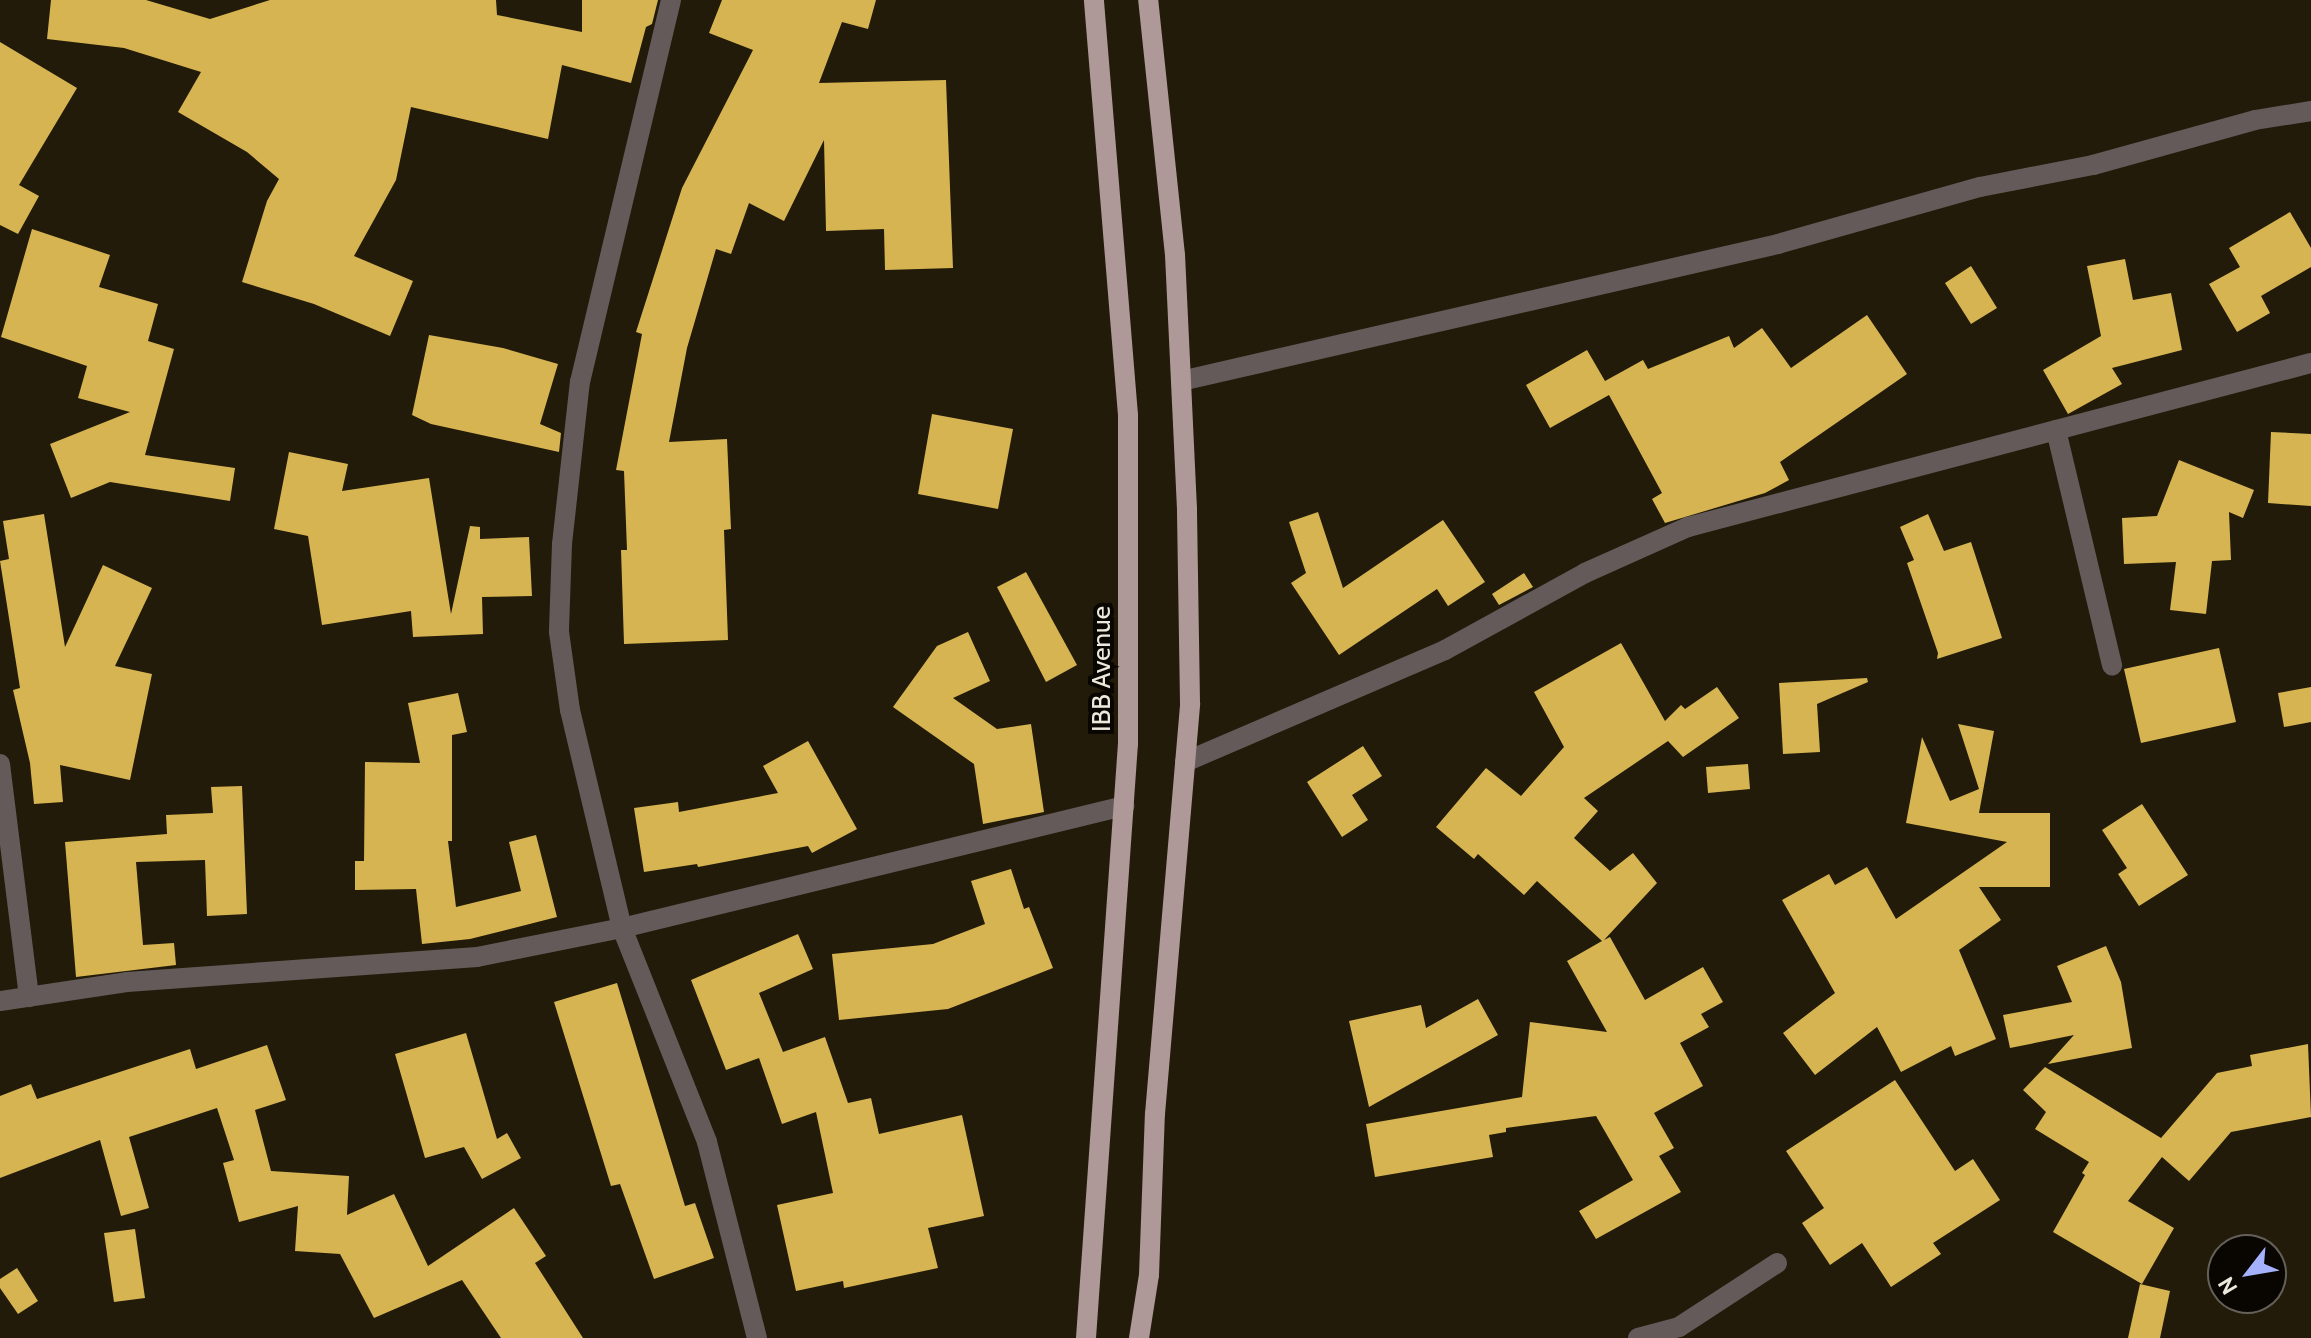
<!DOCTYPE html>
<style>
body{margin:0}
#map{position:relative;width:2311px;height:1338px;overflow:hidden;background:#221b09;font-family:Cabin,sans-serif}
div>[style]{position:absolute}
.building>*{inset:0;background:#d7b452}
.minor>*{height:20px;margin:-10px;padding:0 10px;transform-origin:10px;border-radius:10px;background:#655a5a}
.tertiary>*{height:20px;margin:-10px;padding:0 10px;transform-origin:10px;border-radius:10px;background:#655a5a}
.primary>*{height:20px;margin:-10px;padding:0 10px;transform-origin:10px;border-radius:10px;background:#af9898}
span{translate:-50% -50%;white-space:nowrap;text-align:center;line-height:1.15;-webkit-text-stroke:8px #090602;paint-order:stroke}
.street-label{font-size:26px;color:#ece8dc}
.north{position:absolute;left:2207px;top:1234px;width:80px;height:80px;box-sizing:border-box;background:#090602;border:2px solid #646059;border-radius:50%;rotate:239deg;font-size:22px;font-weight:700;line-height:32px;text-align:center;color:#ece8dc}
.north::after{content:'';display:block;margin:auto;width:28px;height:36px;background:#a5b1fc;clip-path:polygon(50% 0,100% 100%,50% 72%,0 100%)}
</style>
<div id="map">
<div class="building">
<i style="clip-path:polygon(51px 0,146px 0,210px 19px,270px 0,496px 0,497px 15px,582px 32px,582px 0,658px 0,652px 24px,646px 27px,631px 83px,562px 65px,548px 139px,411px 107px,396px 180px,354px 256px,413px 281px,390px 336px,314px 304px,242px 282px,267px 201px,279px 179px,247px 152px,178px 112px,201px 72px,124px 48px,47px 39px)"></i>
<i style="clip-path:polygon(722px 0,876px 0,868px 29px,842px 22px,819px 83px,946px 80px,953px 268px,885px 270px,884px 229px,826px 231px,824px 140px,784px 221px,749px 203px,731px 254px,716px 249px,687px 348px,669px 442px,727px 439px,731px 529px,724px 530px,728px 640px,624px 644px,621px 550px,627px 550px,624px 471px,616px 470px,642px 334px,636px 332px,682px 188px,753px 50px,709px 33px)"></i>
<i style="clip-path:polygon(0 42px,77px 88px,19px 185px,39px 196px,18px 234px,0 225px)"></i>
<i style="clip-path:polygon(2290px 212px,2311px 248px,2311px 267px,2261px 296px,2270px 313px,2237px 332px,2209px 284px,2240px 267px,2229px 248px)"></i>
<i style="clip-path:polygon(32px 229px,110px 255px,99px 287px,158px 304px,148px 341px,174px 349px,145px 455px,235px 468px,230px 501px,110px 482px,71px 498px,50px 444px,130px 412px,78px 398px,87px 366px,1px 337px)"></i>
<i style="clip-path:polygon(2125px 259px,2133px 300px,2171px 293px,2182px 350px,2112px 368px,2122px 384px,2068px 414px,2043px 370px,2101px 336px,2087px 266px)"></i>
<i style="clip-path:polygon(1971px 266px,1997px 308px,1971px 324px,1945px 283px)"></i>
<i style="clip-path:polygon(1867px 315px,1907px 374px,1780px 462px,1789px 480px,1765px 493px,1665px 523px,1652px 499px,1662px 493px,1609px 395px,1550px 428px,1526px 385px,1587px 350px,1605px 381px,1643px 360px,1648px 369px,1729px 336px,1734px 348px,1762px 328px,1791px 368px)"></i>
<i style="clip-path:polygon(429px 335px,503px 348px,558px 364px,540px 424px,561px 433px,559px 452px,431px 424px,412px 415px)"></i>
<i style="clip-path:polygon(932px 414px,1013px 429px,998px 509px,918px 494px)"></i>
<i style="clip-path:polygon(2271px 432px,2311px 434px,2311px 506px,2268px 503px)"></i>
<i style="clip-path:polygon(289px 452px,348px 464px,342px 491px,429px 478px,451px 614px,470px 526px,480px 527px,480px 539px,529px 537px,532px 596px,482px 597px,483px 634px,413px 637px,411px 611px,322px 625px,308px 536px,274px 529px)"></i>
<i style="clip-path:polygon(2179px 460px,2254px 490px,2243px 518px,2229px 512px,2231px 560px,2212px 561px,2206px 614px,2170px 610px,2176px 562px,2124px 564px,2122px 518px,2157px 516px)"></i>
<i style="clip-path:polygon(1318px 512px,1343px 588px,1443px 520px,1485px 582px,1448px 606px,1437px 589px,1339px 655px,1291px 583px,1306px 573px,1289px 522px)"></i>
<i style="clip-path:polygon(44px 514px,65px 647px,103px 565px,152px 588px,115px 666px,152px 674px,130px 780px,60px 765px,63px 802px,34px 804px,30px 763px,13px 690px,20px 688px,0 561px,9px 559px,3px 521px)"></i>
<i style="clip-path:polygon(1928px 514px,1944px 551px,1971px 542px,2002px 638px,1937px 659px,1938px 653px,1907px 563px,1914px 560px,1900px 527px)"></i>
<i style="clip-path:polygon(1026px 572px,1077px 665px,1046px 682px,997px 587px)"></i>
<i style="clip-path:polygon(1524px 573px,1533px 587px,1499px 605px,1492px 594px)"></i>
<i style="clip-path:polygon(968px 632px,990px 681px,953px 698px,997px 729px,1031px 724px,1044px 812px,983px 824px,974px 764px,893px 707px,937px 646px)"></i>
<i style="clip-path:polygon(1621px 643px,1665px 721px,1681px 705px,1685px 709px,1717px 687px,1739px 718px,1683px 757px,1668px 741px,1584px 798px,1598px 811px,1574px 838px,1610px 871px,1633px 853px,1657px 883px,1604px 940px,1610px 937px,1645px 1000px,1703px 967px,1723px 1002px,1701px 1014px,1709px 1027px,1680px 1043px,1703px 1086px,1654px 1113px,1674px 1148px,1659px 1156px,1681px 1192px,1596px 1239px,1579px 1211px,1633px 1180px,1596px 1116px,1506px 1128px,1506px 1132px,1489px 1135px,1493px 1157px,1375px 1177px,1366px 1124px,1522px 1097px,1530px 1022px,1607px 1032px,1567px 961px,1602px 941px,1537px 881px,1524px 895px,1478px 854px,1474px 859px,1436px 827px,1486px 768px,1521px 796px,1564px 747px,1534px 692px)"></i>
<i style="clip-path:polygon(2219px 648px,2236px 722px,2141px 743px,2124px 669px)"></i>
<i style="clip-path:polygon(1867px 678px,1868px 682px,1817px 704px,1820px 752px,1783px 754px,1779px 683px)"></i>
<i style="clip-path:polygon(2311px 687px,2311px 722px,2284px 727px,2278px 693px)"></i>
<i style="clip-path:polygon(458px 693px,467px 732px,452px 735px,452px 841px,448px 841px,456px 907px,521px 891px,509px 842px,536px 835px,557px 917px,470px 939px,422px 944px,416px 889px,355px 890px,355px 861px,364px 861px,365px 762px,420px 763px,408px 703px)"></i>
<i style="clip-path:polygon(1958px 724px,1994px 731px,1979px 813px,2050px 813px,2050px 887px,1979px 887px,2001px 920px,1959px 950px,1996px 1039px,1955px 1056px,1951px 1046px,1901px 1072px,1877px 1027px,1815px 1075px,1783px 1033px,1835px 993px,1782px 900px,1829px 874px,1835px 885px,1867px 867px,1896px 919px,2007px 842px,1906px 823px,1922px 737px,1950px 801px,1979px 789px)"></i>
<i style="clip-path:polygon(808px 741px,857px 829px,812px 853px,808px 846px,698px 867px,697px 864px,644px 872px,634px 808px,678px 802px,679px 812px,778px 793px,763px 766px)"></i>
<i style="clip-path:polygon(1363px 746px,1382px 776px,1352px 795px,1368px 820px,1342px 837px,1307px 782px)"></i>
<i style="clip-path:polygon(1748px 764px,1750px 789px,1708px 793px,1706px 767px)"></i>
<i style="clip-path:polygon(242px 786px,247px 914px,207px 916px,205px 860px,136px 862px,143px 945px,174px 943px,176px 965px,76px 977px,65px 842px,167px 834px,166px 815px,213px 813px,211px 787px)"></i>
<i style="clip-path:polygon(2142px 804px,2188px 875px,2139px 906px,2118px 874px,2127px 868px,2102px 830px)"></i>
<i style="clip-path:polygon(1011px 869px,1024px 909px,1029px 907px,1053px 968px,948px 1009px,839px 1020px,832px 954px,933px 944px,985px 924px,971px 881px)"></i>
<i style="clip-path:polygon(798px 934px,813px 969px,759px 993px,783px 1052px,825px 1037px,848px 1103px,871px 1098px,879px 1134px,962px 1115px,984px 1216px,928px 1228px,938px 1268px,844px 1288px,843px 1281px,796px 1291px,777px 1205px,833px 1193px,816px 1112px,782px 1124px,759px 1058px,726px 1070px,691px 980px)"></i>
<i style="clip-path:polygon(2106px 946px,2121px 982px,2132px 1048px,2048px 1064px,2074px 1035px,2010px 1048px,2003px 1015px,2072px 1002px,2057px 966px)"></i>
<i style="clip-path:polygon(617px 983px,685px 1206px,695px 1203px,714px 1258px,654px 1279px,620px 1184px,611px 1186px,554px 1002px)"></i>
<i style="clip-path:polygon(1478px 999px,1498px 1035px,1369px 1107px,1349px 1021px,1421px 1005px,1426px 1028px)"></i>
<i style="clip-path:polygon(466px 1033px,497px 1139px,507px 1133px,521px 1158px,482px 1179px,464px 1147px,425px 1158px,395px 1054px)"></i>
<i style="clip-path:polygon(2308px 1044px,2311px 1117px,2231px 1132px,2189px 1181px,2162px 1157px,2128px 1201px,2174px 1228px,2142px 1284px,2053px 1232px,2085px 1175px,2082px 1173px,2089px 1162px,2035px 1129px,2046px 1112px,2023px 1090px,2045px 1067px,2161px 1138px,2217px 1073px,2252px 1066px,2250px 1055px)"></i>
<i style="clip-path:polygon(267px 1045px,286px 1100px,255px 1110px,271px 1171px,349px 1176px,347px 1215px,394px 1194px,428px 1266px,514px 1208px,546px 1256px,535px 1263px,583px 1338px,501px 1338px,462px 1280px,374px 1318px,340px 1254px,295px 1251px,298px 1206px,239px 1222px,223px 1163px,234px 1160px,217px 1108px,129px 1137px,149px 1208px,121px 1216px,100px 1140px,0 1178px,0 1096px,31px 1084px,37px 1099px,190px 1049px,196px 1069px)"></i>
<i style="clip-path:polygon(1895px 1080px,1955px 1171px,1973px 1159px,2000px 1200px,1933px 1243px,1941px 1254px,1891px 1287px,1862px 1243px,1830px 1265px,1802px 1223px,1824px 1208px,1786px 1151px)"></i>
<i style="clip-path:polygon(135px 1229px,145px 1298px,114px 1302px,104px 1233px)"></i>
<i style="clip-path:polygon(17px 1268px,38px 1301px,18px 1314px,0 1288px,0 1279px)"></i>
<i style="clip-path:polygon(2140px 1284px,2170px 1291px,2160px 1338px,2128px 1338px)"></i>
</div>
<div class="minor">
<i style="left:671px;top:0;width:392px;rotate:103.4deg"></i>
<i style="left:580px;top:381px;width:164px;rotate:96.3deg"></i>
<i style="left:562px;top:544px;width:88px;rotate:92deg"></i>
<i style="left:559px;top:632px;width:79px;rotate:82deg"></i>
<i style="left:570px;top:710px;width:224px;rotate:76.6deg"></i>
<i style="left:622px;top:928px;width:230px;rotate:68.3deg"></i>
<i style="left:707px;top:1142px;width:202px;rotate:75.7deg"></i>
<i style="left:1181px;top:381px;width:613px;rotate:-12.92deg"></i>
<i style="left:1778px;top:244px;width:210px;rotate:-15.8deg"></i>
<i style="left:1980px;top:187px;width:115px;rotate:-11deg"></i>
<i style="left:2093px;top:165px;width:168px;rotate:-15.5deg"></i>
<i style="left:2255px;top:120px;width:57px;rotate:-9.1deg"></i>
<i style="left:2056px;top:430px;width:242px;rotate:76.6deg"></i>
<i style="left:1185px;top:762px;width:283px;rotate:-23.3deg"></i>
<i style="left:1445px;top:650px;width:160px;rotate:-28.8deg"></i>
<i style="left:1585px;top:573px;width:113px;rotate:-24.1deg"></i>
<i style="left:1688px;top:527px;width:644px;rotate:-14.75deg"></i>
<i style="left:0;top:764px;width:235px;rotate:82.9deg"></i>
<i style="left:1638px;top:1338px;width:42px;rotate:-15deg"></i>
<i style="left:1679px;top:1327px;width:117px;rotate:-33.1deg"></i>
</div>
<div class="tertiary">
<i style="left:0;top:1001px;width:128px;rotate:-8.5deg"></i>
<i style="left:127px;top:982px;width:351px;rotate:-4.1deg"></i>
<i style="left:477px;top:957px;width:148px;rotate:-11.3deg"></i>
<i style="left:622px;top:928px;width:517px;rotate:-13.66deg"></i>
</div>
<div class="primary">
<i style="left:1086px;top:1338px;width:595px;rotate:-85.96deg"></i>
<i style="left:1128px;top:744px;width:329px;rotate:-90deg"></i>
<i style="left:1128px;top:415px;width:416px;rotate:-94.7deg"></i>
<i style="left:1139px;top:1338px;width:64px;rotate:-81deg"></i>
<i style="left:1149px;top:1275px;width:161px;rotate:-87.9deg"></i>
<i style="left:1155px;top:1114px;width:412px;rotate:-85.1deg"></i>
<i style="left:1190px;top:703px;width:194px;rotate:-90.9deg"></i>
<i style="left:1187px;top:509px;width:254px;rotate:-92.7deg"></i>
<i style="left:1175px;top:255px;width:256px;rotate:-96deg"></i>
</div>
<div class="street-label">
<span style="left:1102px;top:669px;rotate:-90deg">IBB Avenue</span>
</div>
<div class="north">N</div>
</div>
